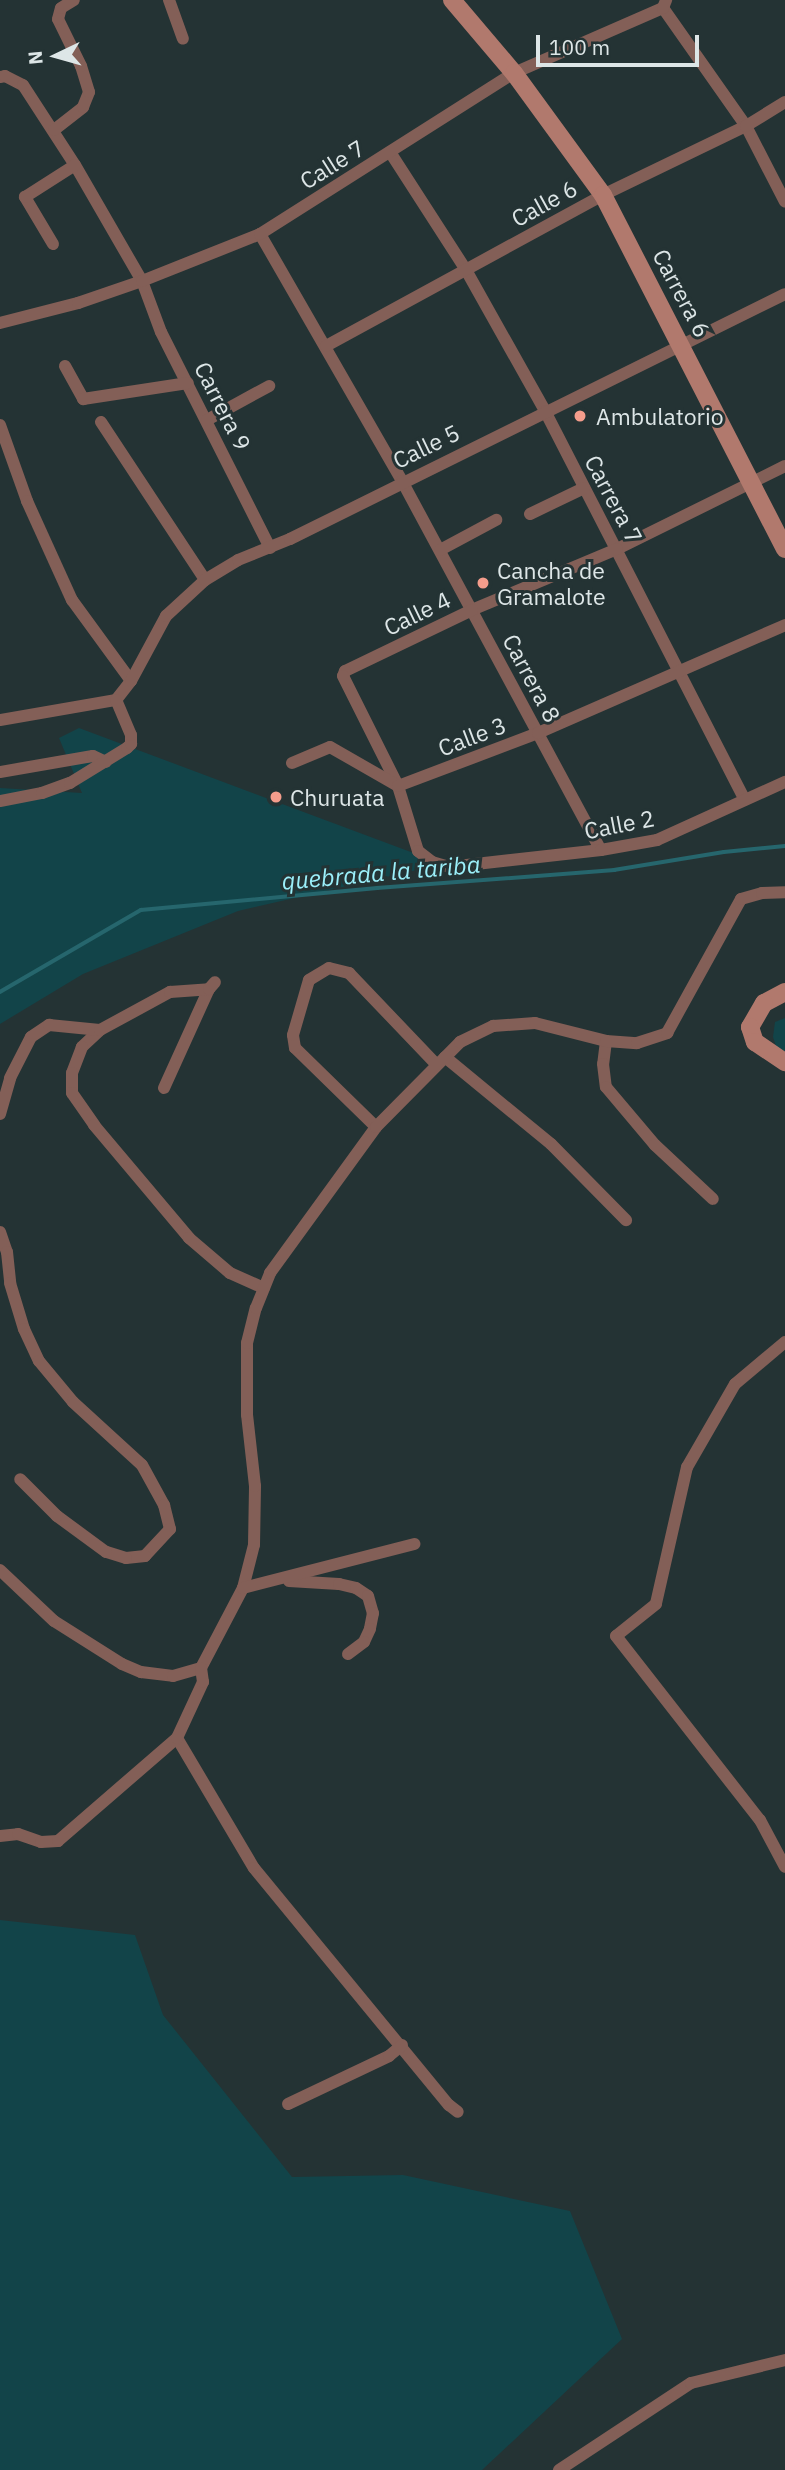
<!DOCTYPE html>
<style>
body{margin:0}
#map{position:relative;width:785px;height:2470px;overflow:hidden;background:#243334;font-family:"IBM Plex Sans",sans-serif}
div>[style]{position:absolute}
.green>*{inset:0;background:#124449}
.stream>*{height:3.5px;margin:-1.75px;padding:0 1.75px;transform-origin:1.75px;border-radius:1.75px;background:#26666d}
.minor>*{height:12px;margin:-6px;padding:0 6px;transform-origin:6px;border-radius:6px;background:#835f57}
.secondary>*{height:18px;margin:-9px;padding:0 9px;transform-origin:9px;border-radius:9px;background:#b1796d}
.dots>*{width:19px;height:19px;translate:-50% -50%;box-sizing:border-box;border:4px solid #243334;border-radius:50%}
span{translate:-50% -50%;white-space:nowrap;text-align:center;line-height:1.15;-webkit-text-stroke:6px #243334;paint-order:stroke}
.street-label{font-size:23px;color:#dde6e7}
.poi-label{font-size:23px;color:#dde6e7}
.left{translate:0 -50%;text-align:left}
.water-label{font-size:24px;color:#9beff9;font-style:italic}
.north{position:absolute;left:21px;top:21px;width:70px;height:70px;-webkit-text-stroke:5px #243334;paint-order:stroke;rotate:265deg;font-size:19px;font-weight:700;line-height:28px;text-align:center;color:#dde6e7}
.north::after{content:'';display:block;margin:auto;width:24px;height:32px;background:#dde6e7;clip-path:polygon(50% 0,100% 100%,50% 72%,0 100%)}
.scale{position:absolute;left:536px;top:35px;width:163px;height:32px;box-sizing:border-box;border:4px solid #dde6e7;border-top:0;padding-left:9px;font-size:21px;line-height:24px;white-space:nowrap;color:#dde6e7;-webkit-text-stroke:5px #243334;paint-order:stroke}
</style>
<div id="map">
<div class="green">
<i style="clip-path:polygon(79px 728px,443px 864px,238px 911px,83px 974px,0 1024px,0 788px,82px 793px,59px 738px)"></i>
<i style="clip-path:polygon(785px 1018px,785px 1054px,776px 1046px,773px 1037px,775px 1022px)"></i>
<i style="clip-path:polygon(0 1920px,135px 1935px,163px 2015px,292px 2177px,403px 2175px,570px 2211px,622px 2339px,482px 2470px,0 2470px)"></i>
</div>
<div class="stream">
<i style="left:0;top:992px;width:163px;rotate:-30.2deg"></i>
<i style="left:141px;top:910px;width:237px;rotate:-5.3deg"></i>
<i style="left:377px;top:888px;width:238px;rotate:-4.3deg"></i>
<i style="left:614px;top:870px;width:111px;rotate:-9.3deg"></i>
<i style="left:724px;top:852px;width:61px;rotate:-5.6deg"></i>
</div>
<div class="minor">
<i style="left:169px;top:0;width:41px;rotate:70.3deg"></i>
<i style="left:663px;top:8px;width:144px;rotate:54.9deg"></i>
<i style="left:746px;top:126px;width:85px;rotate:62.8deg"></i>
<i style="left:0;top:77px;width:5px;rotate:-11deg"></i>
<i style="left:5px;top:76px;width:20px;rotate:27deg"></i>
<i style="left:23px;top:85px;width:95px;rotate:57deg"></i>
<i style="left:75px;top:165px;width:134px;rotate:60deg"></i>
<i style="left:142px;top:281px;width:54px;rotate:69.6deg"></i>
<i style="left:161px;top:332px;width:242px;rotate:63.2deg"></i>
<i style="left:54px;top:130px;width:37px;rotate:-38deg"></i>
<i style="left:83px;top:107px;width:16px;rotate:-68deg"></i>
<i style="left:89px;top:92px;width:27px;rotate:-107deg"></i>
<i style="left:81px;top:66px;width:52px;rotate:-116.1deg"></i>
<i style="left:58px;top:19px;width:11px;rotate:-75deg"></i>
<i style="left:61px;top:8px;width:15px;rotate:-32deg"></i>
<i style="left:390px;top:152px;width:140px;rotate:57.2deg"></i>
<i style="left:466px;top:270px;width:162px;rotate:60.7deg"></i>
<i style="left:545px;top:411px;width:437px;rotate:62.8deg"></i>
<i style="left:260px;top:234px;width:285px;rotate:60.1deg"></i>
<i style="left:402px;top:481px;width:419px;rotate:61.7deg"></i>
<i style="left:53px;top:244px;width:55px;rotate:-120.8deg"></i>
<i style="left:25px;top:197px;width:59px;rotate:-32.6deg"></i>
<i style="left:0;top:323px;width:81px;rotate:-14.4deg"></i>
<i style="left:78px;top:303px;width:68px;rotate:-19deg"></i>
<i style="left:142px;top:281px;width:127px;rotate:-21.7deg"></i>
<i style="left:260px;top:234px;width:301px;rotate:-32.4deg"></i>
<i style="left:514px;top:73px;width:163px;rotate:-23.6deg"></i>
<i style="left:663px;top:8px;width:9px;rotate:-69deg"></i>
<i style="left:326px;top:346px;width:315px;rotate:-28.6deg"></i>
<i style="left:603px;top:195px;width:159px;rotate:-25.8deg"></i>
<i style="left:746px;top:126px;width:46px;rotate:-31.6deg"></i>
<i style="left:65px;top:366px;width:38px;rotate:61deg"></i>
<i style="left:83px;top:399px;width:106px;rotate:-8.7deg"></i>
<i style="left:207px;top:420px;width:71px;rotate:-28.7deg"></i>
<i style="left:101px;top:422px;width:189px;rotate:56.6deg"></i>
<i style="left:0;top:425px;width:81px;rotate:70.4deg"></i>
<i style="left:27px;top:501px;width:109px;rotate:65.6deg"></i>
<i style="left:72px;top:600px;width:100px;rotate:53.9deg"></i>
<i style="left:785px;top:466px;width:187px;rotate:153.7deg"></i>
<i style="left:617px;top:549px;width:157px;rotate:157.2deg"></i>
<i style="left:472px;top:610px;width:141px;rotate:154.3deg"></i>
<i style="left:345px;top:671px;width:5px;rotate:112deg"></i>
<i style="left:343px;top:676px;width:123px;rotate:63.4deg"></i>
<i style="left:398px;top:786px;width:68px;rotate:72.9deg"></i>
<i style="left:418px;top:851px;width:18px;rotate:38deg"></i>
<i style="left:432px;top:862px;width:18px;rotate:16deg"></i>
<i style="left:449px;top:867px;width:153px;rotate:-6.4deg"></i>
<i style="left:601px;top:850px;width:57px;rotate:-10.1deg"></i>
<i style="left:657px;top:840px;width:141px;rotate:-24.4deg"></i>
<i style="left:530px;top:514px;width:60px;rotate:-25.7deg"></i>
<i style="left:440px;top:550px;width:64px;rotate:-28.2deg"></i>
<i style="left:0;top:720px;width:118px;rotate:-9.8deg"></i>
<i style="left:116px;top:700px;width:24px;rotate:-52deg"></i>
<i style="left:131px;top:681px;width:74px;rotate:-61.7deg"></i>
<i style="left:166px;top:616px;width:53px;rotate:-42.7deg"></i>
<i style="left:205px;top:580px;width:39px;rotate:-31deg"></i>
<i style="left:238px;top:560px;width:56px;rotate:-22deg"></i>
<i style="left:290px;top:539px;width:552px;rotate:-26.33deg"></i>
<i style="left:292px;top:763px;width:41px;rotate:-22.8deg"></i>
<i style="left:330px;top:747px;width:78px;rotate:29.8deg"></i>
<i style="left:398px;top:786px;width:150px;rotate:-20.7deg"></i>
<i style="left:538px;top:733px;width:270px;rotate:-23.6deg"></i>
<i style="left:0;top:772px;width:94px;rotate:-9.8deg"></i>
<i style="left:93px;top:756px;width:14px;rotate:25deg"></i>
<i style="left:0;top:801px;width:43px;rotate:-10.8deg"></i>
<i style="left:42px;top:793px;width:30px;rotate:-20deg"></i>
<i style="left:70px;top:783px;width:67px;rotate:-31.6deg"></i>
<i style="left:127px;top:748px;width:6px;rotate:-45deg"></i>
<i style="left:131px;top:744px;width:9px;rotate:-90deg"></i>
<i style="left:131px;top:735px;width:38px;rotate:-113deg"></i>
<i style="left:100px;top:1030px;width:25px;rotate:137deg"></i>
<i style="left:82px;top:1047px;width:28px;rotate:111deg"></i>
<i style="left:72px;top:1073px;width:20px;rotate:90deg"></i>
<i style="left:72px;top:1093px;width:39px;rotate:55deg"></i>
<i style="left:94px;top:1125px;width:148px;rotate:49.9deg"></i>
<i style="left:189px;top:1238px;width:54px;rotate:40.5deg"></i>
<i style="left:230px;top:1273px;width:37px;rotate:24deg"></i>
<i style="left:606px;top:1041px;width:23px;rotate:97deg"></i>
<i style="left:603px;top:1064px;width:23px;rotate:83deg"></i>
<i style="left:606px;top:1087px;width:76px;rotate:49.8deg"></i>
<i style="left:655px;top:1145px;width:79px;rotate:43deg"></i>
<i style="left:445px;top:1057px;width:137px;rotate:39.4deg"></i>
<i style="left:551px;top:1144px;width:107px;rotate:45.4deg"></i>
<i style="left:164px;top:1088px;width:109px;rotate:-65.6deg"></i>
<i style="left:0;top:1114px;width:37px;rotate:-74deg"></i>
<i style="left:10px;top:1078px;width:46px;rotate:-62.9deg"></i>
<i style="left:31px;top:1037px;width:22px;rotate:-34deg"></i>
<i style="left:49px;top:1025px;width:51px;rotate:5.6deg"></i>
<i style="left:100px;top:1030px;width:80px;rotate:-28.5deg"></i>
<i style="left:170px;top:992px;width:39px;rotate:-4deg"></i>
<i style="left:209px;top:989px;width:9px;rotate:-49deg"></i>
<i style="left:376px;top:1127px;width:113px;rotate:-135.7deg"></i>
<i style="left:295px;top:1048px;width:13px;rotate:-99deg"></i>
<i style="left:293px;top:1035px;width:57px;rotate:-73.8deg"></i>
<i style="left:309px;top:980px;width:23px;rotate:-31deg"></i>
<i style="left:329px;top:968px;width:21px;rotate:14deg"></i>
<i style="left:349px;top:973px;width:127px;rotate:46.3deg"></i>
<i style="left:0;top:1232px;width:21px;rotate:71deg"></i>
<i style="left:7px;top:1252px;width:31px;rotate:84deg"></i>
<i style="left:10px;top:1283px;width:48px;rotate:73.1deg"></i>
<i style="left:24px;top:1329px;width:35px;rotate:65deg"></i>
<i style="left:39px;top:1361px;width:53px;rotate:50.3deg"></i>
<i style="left:73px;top:1402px;width:93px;rotate:42.4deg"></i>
<i style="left:142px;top:1465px;width:46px;rotate:61.2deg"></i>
<i style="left:164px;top:1505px;width:25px;rotate:76deg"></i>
<i style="left:170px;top:1529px;width:37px;rotate:133deg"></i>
<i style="left:145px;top:1556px;width:19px;rotate:174deg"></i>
<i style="left:126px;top:1558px;width:21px;rotate:-163deg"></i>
<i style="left:106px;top:1552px;width:61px;rotate:-143.7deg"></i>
<i style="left:57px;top:1516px;width:52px;rotate:-135deg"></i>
<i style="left:785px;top:1342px;width:65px;rotate:140deg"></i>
<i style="left:735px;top:1384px;width:96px;rotate:120deg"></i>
<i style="left:687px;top:1467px;width:140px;rotate:102.8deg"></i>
<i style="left:656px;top:1604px;width:51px;rotate:141.3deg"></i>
<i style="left:616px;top:1636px;width:234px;rotate:52deg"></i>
<i style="left:760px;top:1820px;width:53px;rotate:62deg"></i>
<i style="left:0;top:1570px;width:74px;rotate:43.4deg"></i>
<i style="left:54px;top:1621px;width:80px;rotate:32.3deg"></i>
<i style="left:122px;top:1664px;width:21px;rotate:23deg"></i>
<i style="left:141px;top:1672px;width:32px;rotate:7deg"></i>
<i style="left:173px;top:1676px;width:29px;rotate:-16deg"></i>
<i style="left:201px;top:1668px;width:90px;rotate:-62.3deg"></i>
<i style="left:243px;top:1588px;width:44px;rotate:-75.7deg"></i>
<i style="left:254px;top:1545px;width:59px;rotate:-89deg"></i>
<i style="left:255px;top:1486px;width:71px;rotate:-96.4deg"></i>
<i style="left:247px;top:1415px;width:72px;rotate:-90deg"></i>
<i style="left:247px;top:1343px;width:36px;rotate:-76deg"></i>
<i style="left:256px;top:1308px;width:38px;rotate:-68deg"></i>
<i style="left:270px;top:1273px;width:180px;rotate:-54deg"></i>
<i style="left:376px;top:1127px;width:120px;rotate:-45.3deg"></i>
<i style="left:460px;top:1042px;width:37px;rotate:-26deg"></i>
<i style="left:493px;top:1026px;width:42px;rotate:-4.1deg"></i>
<i style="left:535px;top:1023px;width:73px;rotate:14.2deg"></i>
<i style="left:606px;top:1041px;width:31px;rotate:4deg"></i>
<i style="left:637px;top:1043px;width:32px;rotate:-18deg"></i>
<i style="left:667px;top:1033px;width:153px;rotate:-61.1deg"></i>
<i style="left:741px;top:899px;width:22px;rotate:-16deg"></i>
<i style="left:762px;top:893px;width:23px;rotate:-2deg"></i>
<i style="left:289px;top:1581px;width:50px;rotate:3.4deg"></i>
<i style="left:339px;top:1584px;width:17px;rotate:13deg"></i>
<i style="left:356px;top:1588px;width:14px;rotate:34deg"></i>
<i style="left:368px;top:1596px;width:18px;rotate:74deg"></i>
<i style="left:373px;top:1613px;width:16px;rotate:101deg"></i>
<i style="left:370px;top:1629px;width:14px;rotate:115deg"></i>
<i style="left:364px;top:1642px;width:20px;rotate:143deg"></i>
<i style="left:243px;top:1588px;width:177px;rotate:-14.4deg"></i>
<i style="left:177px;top:1738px;width:151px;rotate:59.4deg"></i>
<i style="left:254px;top:1868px;width:307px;rotate:50.6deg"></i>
<i style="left:449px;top:2105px;width:11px;rotate:38deg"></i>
<i style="left:0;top:1836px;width:18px;rotate:-6deg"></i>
<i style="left:18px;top:1834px;width:24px;rotate:19deg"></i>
<i style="left:41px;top:1842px;width:17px;rotate:-3deg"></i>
<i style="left:58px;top:1841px;width:157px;rotate:-40.9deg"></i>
<i style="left:177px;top:1738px;width:62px;rotate:-65.1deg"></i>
<i style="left:203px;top:1682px;width:14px;rotate:-98deg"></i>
<i style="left:288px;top:2104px;width:112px;rotate:-25.4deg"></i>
<i style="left:389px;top:2056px;width:17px;rotate:-40deg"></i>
<i style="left:559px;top:2470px;width:158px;rotate:-33.4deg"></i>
<i style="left:691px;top:2383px;width:97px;rotate:-13.7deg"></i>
</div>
<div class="secondary">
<i style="left:452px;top:0;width:96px;rotate:49.7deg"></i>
<i style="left:514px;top:73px;width:151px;rotate:53.9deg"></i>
<i style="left:603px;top:195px;width:398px;rotate:62.8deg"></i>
<i style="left:785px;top:992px;width:24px;rotate:152deg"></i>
<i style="left:764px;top:1003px;width:28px;rotate:120deg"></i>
<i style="left:750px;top:1027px;width:16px;rotate:72deg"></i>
<i style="left:755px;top:1042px;width:36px;rotate:34deg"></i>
</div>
<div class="dots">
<i style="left:580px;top:416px;background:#f49d8c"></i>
<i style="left:483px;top:583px;background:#f49d8c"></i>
<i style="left:276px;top:797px;background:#f49d8c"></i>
</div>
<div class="street-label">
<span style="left:332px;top:164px;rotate:-32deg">Calle 7</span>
<span style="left:544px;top:203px;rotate:-29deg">Calle 6</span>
<span style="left:682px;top:293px;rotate:62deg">Carrera 6</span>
<span style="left:223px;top:406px;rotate:63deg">Carrera 9</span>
<span style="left:426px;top:446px;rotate:-26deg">Calle 5</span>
<span style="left:614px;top:499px;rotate:62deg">Carrera 7</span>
<span style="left:417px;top:613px;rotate:-26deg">Calle 4</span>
<span style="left:532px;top:678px;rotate:62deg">Carrera 8</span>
<span style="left:472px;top:736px;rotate:-21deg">Calle 3</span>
<span style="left:619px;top:824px;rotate:-11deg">Calle 2</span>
</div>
<div class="poi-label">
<span class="left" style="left:596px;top:416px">Ambulatorio</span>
<span class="left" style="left:497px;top:583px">Cancha de<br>Gramalote</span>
<span class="left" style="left:290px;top:797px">Churuata</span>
</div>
<div class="water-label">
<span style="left:381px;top:873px;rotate:-5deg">quebrada la tariba</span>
</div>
<div class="north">N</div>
<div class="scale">100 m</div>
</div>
